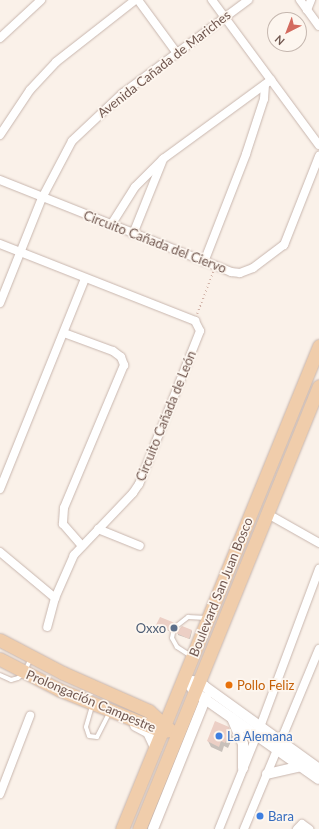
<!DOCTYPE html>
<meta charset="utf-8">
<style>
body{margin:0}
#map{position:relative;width:319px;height:829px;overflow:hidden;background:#faf1e9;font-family:Lato,sans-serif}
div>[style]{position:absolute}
.shadow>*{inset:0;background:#0003}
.building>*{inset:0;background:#eccfc5}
.path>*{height:1.5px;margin-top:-0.75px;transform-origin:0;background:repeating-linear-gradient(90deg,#d1b3a8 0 1px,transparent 0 4px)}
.roads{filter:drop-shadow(0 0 1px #c8b6ae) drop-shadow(0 0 1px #c8b6ae)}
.service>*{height:4px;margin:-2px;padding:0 2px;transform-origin:2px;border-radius:2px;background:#fff}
.minor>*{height:8px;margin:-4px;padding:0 4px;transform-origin:4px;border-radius:4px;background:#fff}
.tertiary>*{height:10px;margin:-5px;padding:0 5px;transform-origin:5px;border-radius:5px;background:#fff}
.secondary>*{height:12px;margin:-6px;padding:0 6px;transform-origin:6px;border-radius:6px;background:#fff}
.primary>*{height:13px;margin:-6.5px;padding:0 6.5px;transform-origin:6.5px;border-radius:6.5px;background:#f0cdab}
.dots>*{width:11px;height:11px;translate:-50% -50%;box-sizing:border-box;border:2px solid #fdf6ef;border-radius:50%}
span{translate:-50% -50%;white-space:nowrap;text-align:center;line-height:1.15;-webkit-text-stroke:3.5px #fdf6ef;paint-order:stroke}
.street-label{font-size:13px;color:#715850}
.service-label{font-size:13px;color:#4e5e75}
.right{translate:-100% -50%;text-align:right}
.food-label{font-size:13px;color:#c56008}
.left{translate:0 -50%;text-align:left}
.shop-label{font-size:13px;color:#366cbe}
.north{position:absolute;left:267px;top:12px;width:40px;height:40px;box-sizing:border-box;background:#fdf6ef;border:1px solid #c5b7af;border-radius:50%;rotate:222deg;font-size:11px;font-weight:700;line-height:16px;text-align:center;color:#715850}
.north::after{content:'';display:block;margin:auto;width:14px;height:18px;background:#d36b5f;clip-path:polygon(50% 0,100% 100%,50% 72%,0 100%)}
</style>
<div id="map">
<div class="shadow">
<i style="clip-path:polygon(174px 624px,171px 632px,157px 625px)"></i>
<i style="clip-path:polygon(182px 627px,192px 631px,190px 639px,178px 635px,178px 631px)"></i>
<i style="clip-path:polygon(228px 728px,233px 737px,228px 748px,224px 746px,222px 752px,211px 747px,208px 741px)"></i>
</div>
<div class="building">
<i style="clip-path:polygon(160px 617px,175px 623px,170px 631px,156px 625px)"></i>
<i style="clip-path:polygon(182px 626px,192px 630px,189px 639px,176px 633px)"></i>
<i style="clip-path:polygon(215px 721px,229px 727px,230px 731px,225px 743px,221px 741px,219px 747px,207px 741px)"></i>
</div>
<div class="path">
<i style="left:197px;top:314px;width:45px;rotate:-69.1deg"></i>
</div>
<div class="roads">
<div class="service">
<i style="left:191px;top:656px;width:17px;rotate:-147deg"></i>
<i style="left:177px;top:647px;width:10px;rotate:-119deg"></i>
<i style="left:172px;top:638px;width:10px;rotate:-79deg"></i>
<i style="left:174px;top:628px;width:18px;rotate:-38deg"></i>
<i style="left:188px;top:617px;width:18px;rotate:3deg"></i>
<i style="left:0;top:675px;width:12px;rotate:24deg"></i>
<i style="left:11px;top:680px;width:7px;rotate:-16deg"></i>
<i style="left:18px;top:678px;width:8px;rotate:-40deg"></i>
<i style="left:24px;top:673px;width:17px;rotate:-65deg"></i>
<i style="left:92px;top:706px;width:22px;rotate:106deg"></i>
<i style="left:86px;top:727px;width:9px;rotate:72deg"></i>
<i style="left:89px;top:736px;width:8px;rotate:7deg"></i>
<i style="left:97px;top:737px;width:27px;rotate:-63deg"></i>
</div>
<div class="minor">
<i style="left:138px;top:0;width:64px;rotate:53.8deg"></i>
<i style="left:212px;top:0;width:180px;rotate:53.6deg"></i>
<i style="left:300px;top:0;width:32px;rotate:54deg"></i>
<i style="left:307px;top:10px;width:11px;rotate:-68deg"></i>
<i style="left:0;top:38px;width:56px;rotate:-42.8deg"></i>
<i style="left:0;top:135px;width:54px;rotate:-56.3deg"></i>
<i style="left:30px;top:90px;width:38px;rotate:-47deg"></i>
<i style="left:56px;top:62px;width:100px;rotate:-38.1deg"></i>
<i style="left:0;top:180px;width:249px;rotate:21.7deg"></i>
<i style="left:231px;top:272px;width:9px;rotate:6deg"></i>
<i style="left:240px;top:273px;width:14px;rotate:-21deg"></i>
<i style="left:253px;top:268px;width:39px;rotate:-37deg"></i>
<i style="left:284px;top:245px;width:96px;rotate:-68.5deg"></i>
<i style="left:111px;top:225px;width:45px;rotate:-57.7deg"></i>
<i style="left:135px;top:187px;width:40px;rotate:-45deg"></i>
<i style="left:163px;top:159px;width:134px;rotate:-36.2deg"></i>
<i style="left:133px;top:234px;width:78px;rotate:-68.1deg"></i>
<i style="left:0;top:244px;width:210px;rotate:21.5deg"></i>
<i style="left:195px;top:321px;width:11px;rotate:63deg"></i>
<i style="left:200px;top:331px;width:165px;rotate:111.7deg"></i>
<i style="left:139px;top:484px;width:11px;rotate:124deg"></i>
<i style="left:133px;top:493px;width:86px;rotate:133.6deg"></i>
<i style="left:74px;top:555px;width:47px;rotate:113.8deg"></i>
<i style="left:55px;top:598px;width:30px;rotate:105deg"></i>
<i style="left:204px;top:262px;width:116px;rotate:-68.7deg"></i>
<i style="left:246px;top:154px;width:58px;rotate:-71.9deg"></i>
<i style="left:264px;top:99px;width:14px;rotate:-86deg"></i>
<i style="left:0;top:303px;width:113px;rotate:-68.2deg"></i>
<i style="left:42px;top:198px;width:64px;rotate:-62.2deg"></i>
<i style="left:72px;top:141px;width:70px;rotate:-43.3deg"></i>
<i style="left:123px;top:93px;width:156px;rotate:-36.6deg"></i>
<i style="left:64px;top:333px;width:52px;rotate:20.2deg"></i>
<i style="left:113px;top:351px;width:10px;rotate:37deg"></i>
<i style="left:121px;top:357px;width:9px;rotate:69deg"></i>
<i style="left:124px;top:365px;width:155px;rotate:112.8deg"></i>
<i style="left:64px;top:508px;width:16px;rotate:94deg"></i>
<i style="left:63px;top:524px;width:29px;rotate:49deg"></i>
<i style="left:0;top:489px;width:227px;rotate:-68deg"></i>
<i style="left:266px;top:513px;width:61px;rotate:29.5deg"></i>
<i style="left:98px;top:529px;width:45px;rotate:22deg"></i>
<i style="left:0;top:552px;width:72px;rotate:39.9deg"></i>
<i style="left:0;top:794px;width:84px;rotate:-69deg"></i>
<i style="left:219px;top:829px;width:110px;rotate:-68.1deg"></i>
<i style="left:260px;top:727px;width:169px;rotate:-69.5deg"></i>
<i style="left:244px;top:829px;width:195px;rotate:-67.4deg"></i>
<i style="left:297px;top:829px;width:7px;rotate:-45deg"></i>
<i style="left:302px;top:824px;width:9px;rotate:36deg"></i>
</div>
<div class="tertiary">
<i style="left:187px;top:672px;width:10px;rotate:90deg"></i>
<i style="left:187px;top:682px;width:13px;rotate:51deg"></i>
<i style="left:195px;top:692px;width:151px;rotate:35.1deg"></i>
<i style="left:193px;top:681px;width:12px;rotate:24deg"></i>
<i style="left:204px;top:686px;width:142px;rotate:35.8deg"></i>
<i style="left:232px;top:718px;width:28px;rotate:67deg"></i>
<i style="left:243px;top:744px;width:24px;rotate:90deg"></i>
<i style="left:267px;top:774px;width:35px;rotate:-13deg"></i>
<i style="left:153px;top:829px;width:142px;rotate:-68.1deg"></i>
</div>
<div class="secondary">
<i style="left:136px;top:725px;width:15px;rotate:28deg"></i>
<i style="left:149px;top:732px;width:17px;rotate:65deg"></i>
</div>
<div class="primary">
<i style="left:0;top:640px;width:71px;rotate:27.6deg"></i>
<i style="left:63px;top:673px;width:94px;rotate:23.8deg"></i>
<i style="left:149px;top:711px;width:28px;rotate:42deg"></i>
<i style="left:0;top:659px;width:68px;rotate:27.3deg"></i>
<i style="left:60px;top:690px;width:110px;rotate:21.9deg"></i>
<i style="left:162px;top:731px;width:8px;rotate:-7deg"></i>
<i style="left:122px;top:829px;width:522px;rotate:-67.81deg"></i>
<i style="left:139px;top:829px;width:478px;rotate:-67.9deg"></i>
</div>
</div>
<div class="dots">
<i style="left:174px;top:628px;background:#5c6f8a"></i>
<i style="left:229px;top:685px;background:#e8710a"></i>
<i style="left:219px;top:736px;background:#3f7fe0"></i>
<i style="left:260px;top:816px;background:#3f7fe0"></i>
</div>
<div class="street-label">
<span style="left:164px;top:64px;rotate:-38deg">Avenida Cañada de Mariches</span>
<span style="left:155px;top:242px;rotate:21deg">Circuito Cañada del Ciervo</span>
<span style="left:166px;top:416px;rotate:-68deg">Circuito Cañada de León</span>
<span style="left:221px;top:587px;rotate:-68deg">Boulevard San Juan Bosco</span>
<span style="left:91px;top:701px;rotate:23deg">Prolongación Campestre</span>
</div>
<div class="service-label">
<span class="right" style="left:166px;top:628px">Oxxo</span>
</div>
<div class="food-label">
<span class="left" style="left:237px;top:685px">Pollo Feliz</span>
</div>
<div class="shop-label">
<span class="left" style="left:227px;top:736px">La Alemana</span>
<span class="left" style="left:268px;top:816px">Bara</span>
</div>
<div class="north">N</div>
</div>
